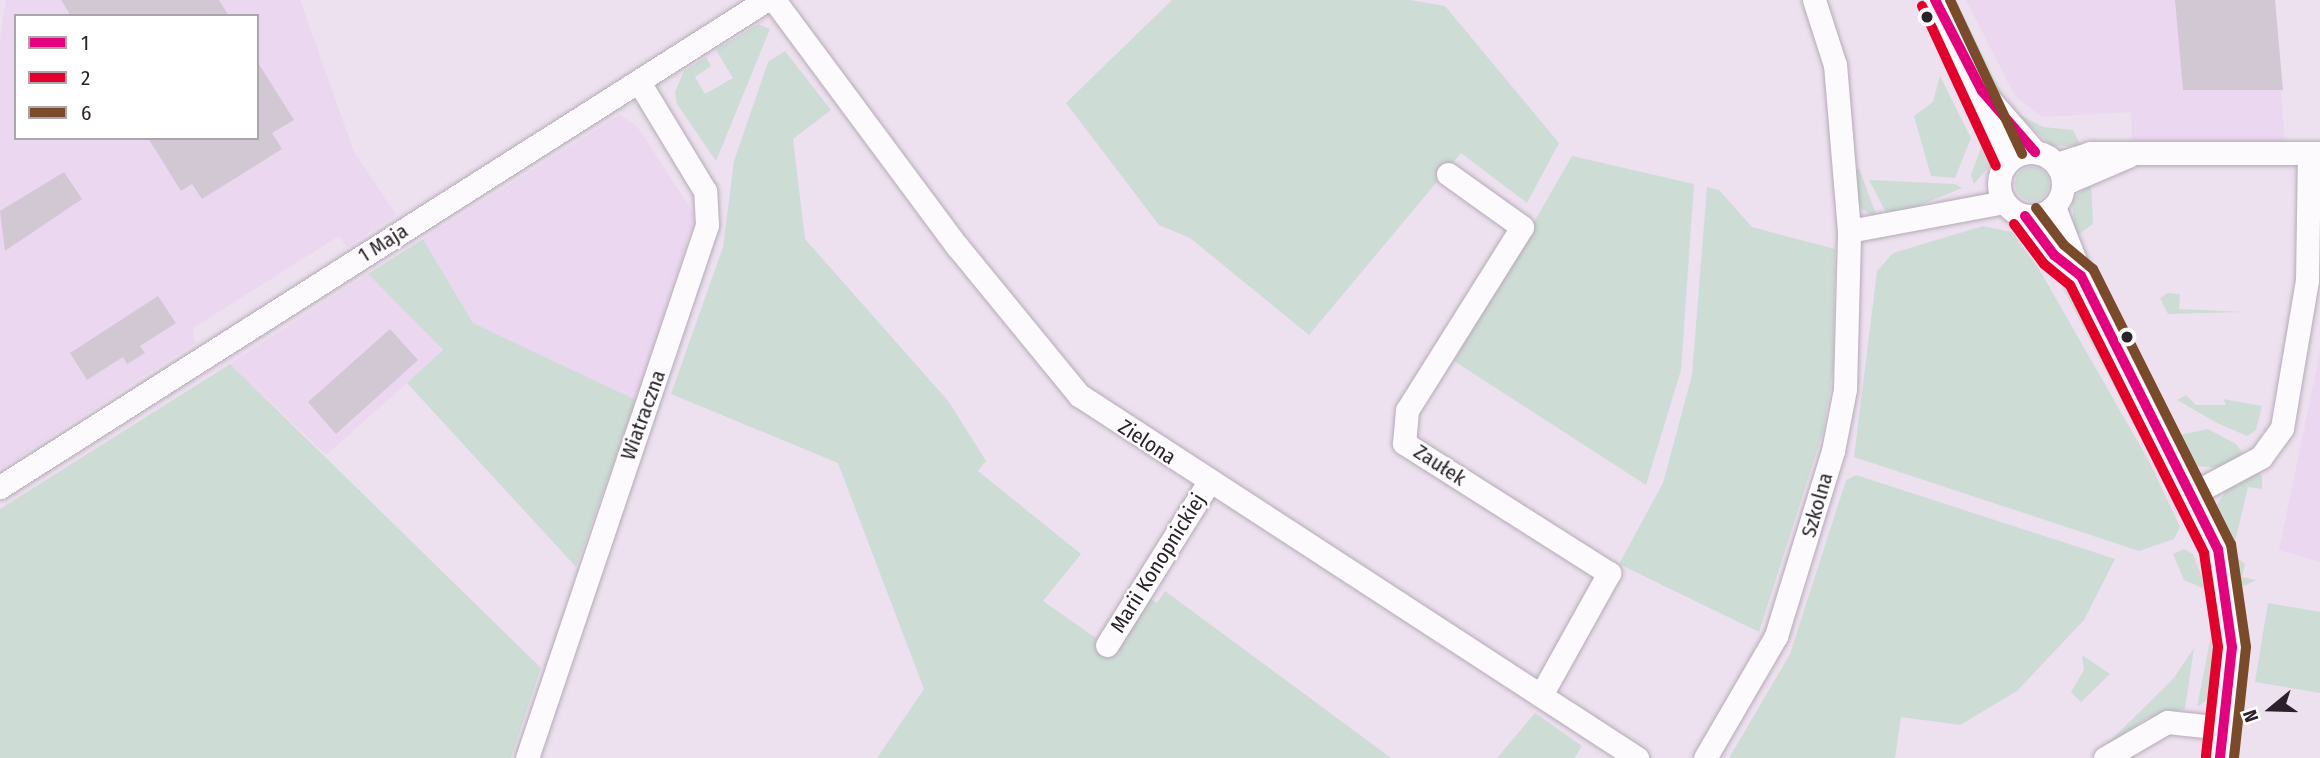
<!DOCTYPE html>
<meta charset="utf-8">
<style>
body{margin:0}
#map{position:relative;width:2320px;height:758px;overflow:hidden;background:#ede0ef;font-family:"Fira Sans Condensed",sans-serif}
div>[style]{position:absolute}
.built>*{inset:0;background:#ecd7f0}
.green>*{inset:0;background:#cedcd6}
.round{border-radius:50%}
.building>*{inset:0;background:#d2c8d4}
.roads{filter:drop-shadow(0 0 2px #b4abb6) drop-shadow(0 0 2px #b4abb6)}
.minor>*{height:23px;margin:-11.5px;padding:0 11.5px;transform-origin:11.5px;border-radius:11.5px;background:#fcfafd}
.minor>.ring{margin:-11.5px;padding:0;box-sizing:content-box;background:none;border:23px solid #fcfafd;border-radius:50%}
.bus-1>*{height:10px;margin:-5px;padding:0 5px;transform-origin:5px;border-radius:5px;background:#e5007d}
.bus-2>*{height:10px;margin:-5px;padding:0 5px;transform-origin:5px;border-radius:5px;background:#e4002b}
.bus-3>*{height:10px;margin:-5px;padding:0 5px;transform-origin:5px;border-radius:5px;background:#7a4b2a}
.dots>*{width:19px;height:19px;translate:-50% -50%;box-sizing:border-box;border:4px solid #fff;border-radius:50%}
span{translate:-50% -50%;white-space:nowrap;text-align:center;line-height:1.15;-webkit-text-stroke:5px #fff;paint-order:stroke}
.street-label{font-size:21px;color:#2a212b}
.legend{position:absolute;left:14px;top:14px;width:245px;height:126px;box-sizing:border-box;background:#fff;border:2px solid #aaa6aa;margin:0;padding:9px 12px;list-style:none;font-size:21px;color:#2a212b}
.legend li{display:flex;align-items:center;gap:14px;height:35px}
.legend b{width:35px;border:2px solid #aaa6aa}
.north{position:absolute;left:2236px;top:674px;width:70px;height:70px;-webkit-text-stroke:5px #fff;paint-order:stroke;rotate:251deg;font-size:19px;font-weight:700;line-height:28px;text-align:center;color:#2a212b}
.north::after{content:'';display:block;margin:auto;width:24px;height:32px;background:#2a212b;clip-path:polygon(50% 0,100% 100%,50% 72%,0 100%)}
</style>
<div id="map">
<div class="built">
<i style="clip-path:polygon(evenodd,6px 0,300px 0,354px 152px,396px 215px,347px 247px,339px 236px,193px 328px,195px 343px,0 469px,0 39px,6px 0,16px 16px,257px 16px,257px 138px,16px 138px,16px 16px)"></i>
<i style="clip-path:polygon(1966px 0,2275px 0,2285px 146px,2177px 147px,2132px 140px,2131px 112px,2042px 117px,2015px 96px)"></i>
<i style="clip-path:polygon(620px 115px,637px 126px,695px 215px,636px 400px,473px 323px,423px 239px)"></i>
<i style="clip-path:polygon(368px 274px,443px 351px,326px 455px,230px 364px)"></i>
<i style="clip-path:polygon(2320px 352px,2320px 562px,2279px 550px)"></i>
</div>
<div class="green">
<i style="clip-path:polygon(1172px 0,1410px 0,1445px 6px,1559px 143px,1527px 203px,1461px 153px,1309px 335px,1190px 238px,1159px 225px,1066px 103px)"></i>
<i style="clip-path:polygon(1947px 0,1956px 0,2006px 102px,1979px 64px)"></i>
<i style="clip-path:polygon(758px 24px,770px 29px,716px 161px,677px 104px,675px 92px,684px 71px,706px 57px,711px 66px,695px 77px,705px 94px,733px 78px,716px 50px)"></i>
<i style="clip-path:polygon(785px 51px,831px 110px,793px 139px,805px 239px,949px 402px,986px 461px,978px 471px,1081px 554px,1043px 601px,1103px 643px,1149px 598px,1157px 603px,1165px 591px,1391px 758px,877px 758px,924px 689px,838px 463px,671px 394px,723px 247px,734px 161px,768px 62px)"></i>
<i style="clip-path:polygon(1940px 76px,1971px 138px,1955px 178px,1931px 176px,1914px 116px,1933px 102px)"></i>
<i style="clip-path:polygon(2016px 113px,2043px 127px,2073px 130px,2081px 146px,2052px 146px)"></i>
<i style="clip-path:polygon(1989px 126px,1995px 160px,1974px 184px,1971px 175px)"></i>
<i style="clip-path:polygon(1572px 156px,1694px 184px,1681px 370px,1646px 485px,1454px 361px)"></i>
<i class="round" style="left:2015px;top:167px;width:34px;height:34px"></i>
<i style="clip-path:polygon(1859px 168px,1878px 220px,1857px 205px,1853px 173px)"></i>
<i style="clip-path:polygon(1869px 180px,1955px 184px,1962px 188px,1889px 218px)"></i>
<i style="clip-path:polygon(2091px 182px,2093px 224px,2075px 237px,2072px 200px)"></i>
<i style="clip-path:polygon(1707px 187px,1719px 190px,1752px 227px,1835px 249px,1833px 371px,1823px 432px,1759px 632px,1619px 564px,1663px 483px,1692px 375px)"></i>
<i style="clip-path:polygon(1983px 226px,2012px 232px,2039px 269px,2150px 463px,2180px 527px,2174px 539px,2139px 551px,1854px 457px,1877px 271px,1893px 253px)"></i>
<i style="clip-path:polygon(423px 239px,473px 323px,636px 400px,576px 567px,407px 383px,443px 350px,368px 274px)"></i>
<i style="clip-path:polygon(2050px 263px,2079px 298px,2150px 432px,2138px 433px)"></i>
<i style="clip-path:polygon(2168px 293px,2180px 294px,2179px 309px,2244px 312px,2168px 314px,2160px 298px)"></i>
<i style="clip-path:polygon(230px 364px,541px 668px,511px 758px,0 758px,0 509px)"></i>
<i style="clip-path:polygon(2186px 395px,2196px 405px,2226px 405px,2223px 399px,2262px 406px,2256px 430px,2247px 436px,2217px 423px,2177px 400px)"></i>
<i style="clip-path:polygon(2208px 429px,2236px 444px,2245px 456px,2220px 468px,2195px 466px,2175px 436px)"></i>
<i style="clip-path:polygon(2158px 446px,2203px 539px,2216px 582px,2157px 458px)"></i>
<i style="clip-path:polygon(2254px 473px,2262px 475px,2262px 489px,2248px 487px,2232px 554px,2245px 564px,2242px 577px,2256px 580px,2244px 586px,2238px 585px,2216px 506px,2228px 487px)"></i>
<i style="clip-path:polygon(1856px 475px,2115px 559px,2084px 620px,2017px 691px,1960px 725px,1901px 717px,1895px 758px,1729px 758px,1790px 654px,1846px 480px)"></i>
<i style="clip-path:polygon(2184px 549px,2193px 554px,2207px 590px,2184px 580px,2173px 554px)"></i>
<i style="clip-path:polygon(2268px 603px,2320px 612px,2320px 693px,2255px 682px)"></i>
<i style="clip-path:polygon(2216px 610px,2222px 630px,2217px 693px,2197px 707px)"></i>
<i style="clip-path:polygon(2194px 648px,2185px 709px,2147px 718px,2102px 749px,2173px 679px)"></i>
<i style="clip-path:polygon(2082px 655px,2110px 674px,2081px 702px,2071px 692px,2084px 670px)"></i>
<i style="clip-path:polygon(1535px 713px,1582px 746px,1574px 758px,1497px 758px)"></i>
</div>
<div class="building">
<i style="clip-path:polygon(61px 0,219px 0,229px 16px,71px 16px)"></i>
<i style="clip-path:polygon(2175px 0,2275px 0,2283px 90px,2183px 90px)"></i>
<i style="clip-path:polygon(257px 61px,294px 120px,272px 133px,282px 149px,202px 199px,192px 184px,181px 191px,148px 138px,257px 138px)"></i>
<i style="clip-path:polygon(64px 172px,82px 199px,5px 251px,0 211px)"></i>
<i style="clip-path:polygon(158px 296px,176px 323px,140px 346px,145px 353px,127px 364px,123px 357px,87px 380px,70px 353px)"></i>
<i style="clip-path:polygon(390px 329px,418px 360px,336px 434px,308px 402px)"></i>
</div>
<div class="roads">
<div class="minor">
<i style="left:774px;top:0;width:307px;rotate:53.4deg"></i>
<i style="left:957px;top:246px;width:193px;rotate:50.7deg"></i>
<i style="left:1079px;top:395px;width:666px;rotate:33.05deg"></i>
<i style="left:1935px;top:0;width:176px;rotate:65.2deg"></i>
<i style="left:1982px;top:91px;width:81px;rotate:49deg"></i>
<i class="ring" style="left:1999px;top:152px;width:41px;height:41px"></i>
<i style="left:2057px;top:164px;width:35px;rotate:-18deg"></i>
<i style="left:2090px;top:153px;width:230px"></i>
<i style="left:1448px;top:174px;width:91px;rotate:35.6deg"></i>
<i style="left:1522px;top:227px;width:216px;rotate:122.1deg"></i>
<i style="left:1407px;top:410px;width:33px;rotate:95deg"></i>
<i style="left:1404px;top:443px;width:243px;rotate:32.4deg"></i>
<i style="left:1609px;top:573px;width:140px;rotate:119.1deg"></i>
<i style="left:2063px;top:184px;width:71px;rotate:-23.3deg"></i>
<i style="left:2054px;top:207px;width:74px;rotate:68.6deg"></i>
<i style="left:2081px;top:276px;width:305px;rotate:63.4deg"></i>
<i style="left:2218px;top:549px;width:99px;rotate:81.9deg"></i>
<i style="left:2232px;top:647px;width:112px;rotate:96.2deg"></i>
<i style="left:2025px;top:216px;width:49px;rotate:53.4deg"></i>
<i style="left:2054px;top:255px;width:34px;rotate:38deg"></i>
<i style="left:1849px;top:231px;width:158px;rotate:-10.6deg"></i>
<i style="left:0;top:487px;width:908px;rotate:-32.45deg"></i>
<i style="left:2194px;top:493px;width:76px;rotate:-28.2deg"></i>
<i style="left:2261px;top:457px;width:36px;rotate:-54deg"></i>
<i style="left:2282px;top:428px;width:150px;rotate:-80.4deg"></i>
<i style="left:2307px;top:280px;width:125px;rotate:-89.1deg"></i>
<i style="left:1107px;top:645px;width:192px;rotate:-58deg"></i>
<i style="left:527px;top:758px;width:563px;rotate:-71.34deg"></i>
<i style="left:707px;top:225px;width:34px;rotate:-93deg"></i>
<i style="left:705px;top:191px;width:127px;rotate:-121.2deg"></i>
<i style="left:1705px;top:758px;width:141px;rotate:-59.8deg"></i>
<i style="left:1776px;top:636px;width:194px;rotate:-72.9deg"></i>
<i style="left:1833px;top:451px;width:63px;rotate:-79deg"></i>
<i style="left:1845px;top:389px;width:158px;rotate:-88.5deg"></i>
<i style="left:1849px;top:231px;width:167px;rotate:-94.8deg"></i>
<i style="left:1835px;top:65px;width:68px;rotate:-107.9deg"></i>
<i style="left:2105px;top:758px;width:72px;rotate:-30.1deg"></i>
<i style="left:2167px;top:722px;width:57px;rotate:6deg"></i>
</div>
</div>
<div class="bus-1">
<i style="left:1935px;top:0;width:102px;rotate:62.7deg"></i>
<i style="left:1982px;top:91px;width:81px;rotate:49deg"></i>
<i style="left:2025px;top:216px;width:49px;rotate:53.4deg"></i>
<i style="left:2054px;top:255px;width:34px;rotate:38deg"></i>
<i style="left:2081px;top:276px;width:305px;rotate:63.4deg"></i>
<i style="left:2218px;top:549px;width:99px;rotate:81.9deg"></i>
<i style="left:2232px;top:647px;width:112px;rotate:96.2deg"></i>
</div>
<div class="bus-2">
<i style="left:1922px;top:6px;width:176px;rotate:65.2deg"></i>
<i style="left:2014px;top:224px;width:50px;rotate:53.1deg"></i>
<i style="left:2044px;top:264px;width:33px;rotate:39deg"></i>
<i style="left:2070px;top:285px;width:300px;rotate:63.4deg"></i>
<i style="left:2204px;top:553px;width:95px;rotate:81.5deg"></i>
<i style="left:2218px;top:647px;width:110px;rotate:96.3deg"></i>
</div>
<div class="bus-3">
<i style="left:1950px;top:0;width:170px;rotate:64.9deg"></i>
<i style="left:2036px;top:208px;width:46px;rotate:52.9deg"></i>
<i style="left:2064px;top:245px;width:38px;rotate:40deg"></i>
<i style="left:2093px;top:269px;width:308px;rotate:63.4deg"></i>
<i style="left:2231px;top:544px;width:104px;rotate:81.7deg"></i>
<i style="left:2246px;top:647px;width:112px;rotate:96.2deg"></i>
</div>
<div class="dots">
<i style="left:1927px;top:17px;background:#2a212b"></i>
<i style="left:2127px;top:337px;background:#2a212b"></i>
</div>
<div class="street-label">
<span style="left:383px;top:243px;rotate:-32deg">1 Maja</span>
<span style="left:643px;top:415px;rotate:-70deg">Wiatraczna</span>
<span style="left:1147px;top:442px;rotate:33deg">Zielona</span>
<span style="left:1440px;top:465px;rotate:33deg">Zaułek</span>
<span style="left:1817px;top:505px;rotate:-74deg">Szkolna</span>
<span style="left:1158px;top:563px;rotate:-58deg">Marii Konopnickiej</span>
</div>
<ul class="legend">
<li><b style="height:9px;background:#e5007d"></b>1</li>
<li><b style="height:9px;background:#e4002b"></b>2</li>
<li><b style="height:9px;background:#7a4b2a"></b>6</li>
</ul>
<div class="north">N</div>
</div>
